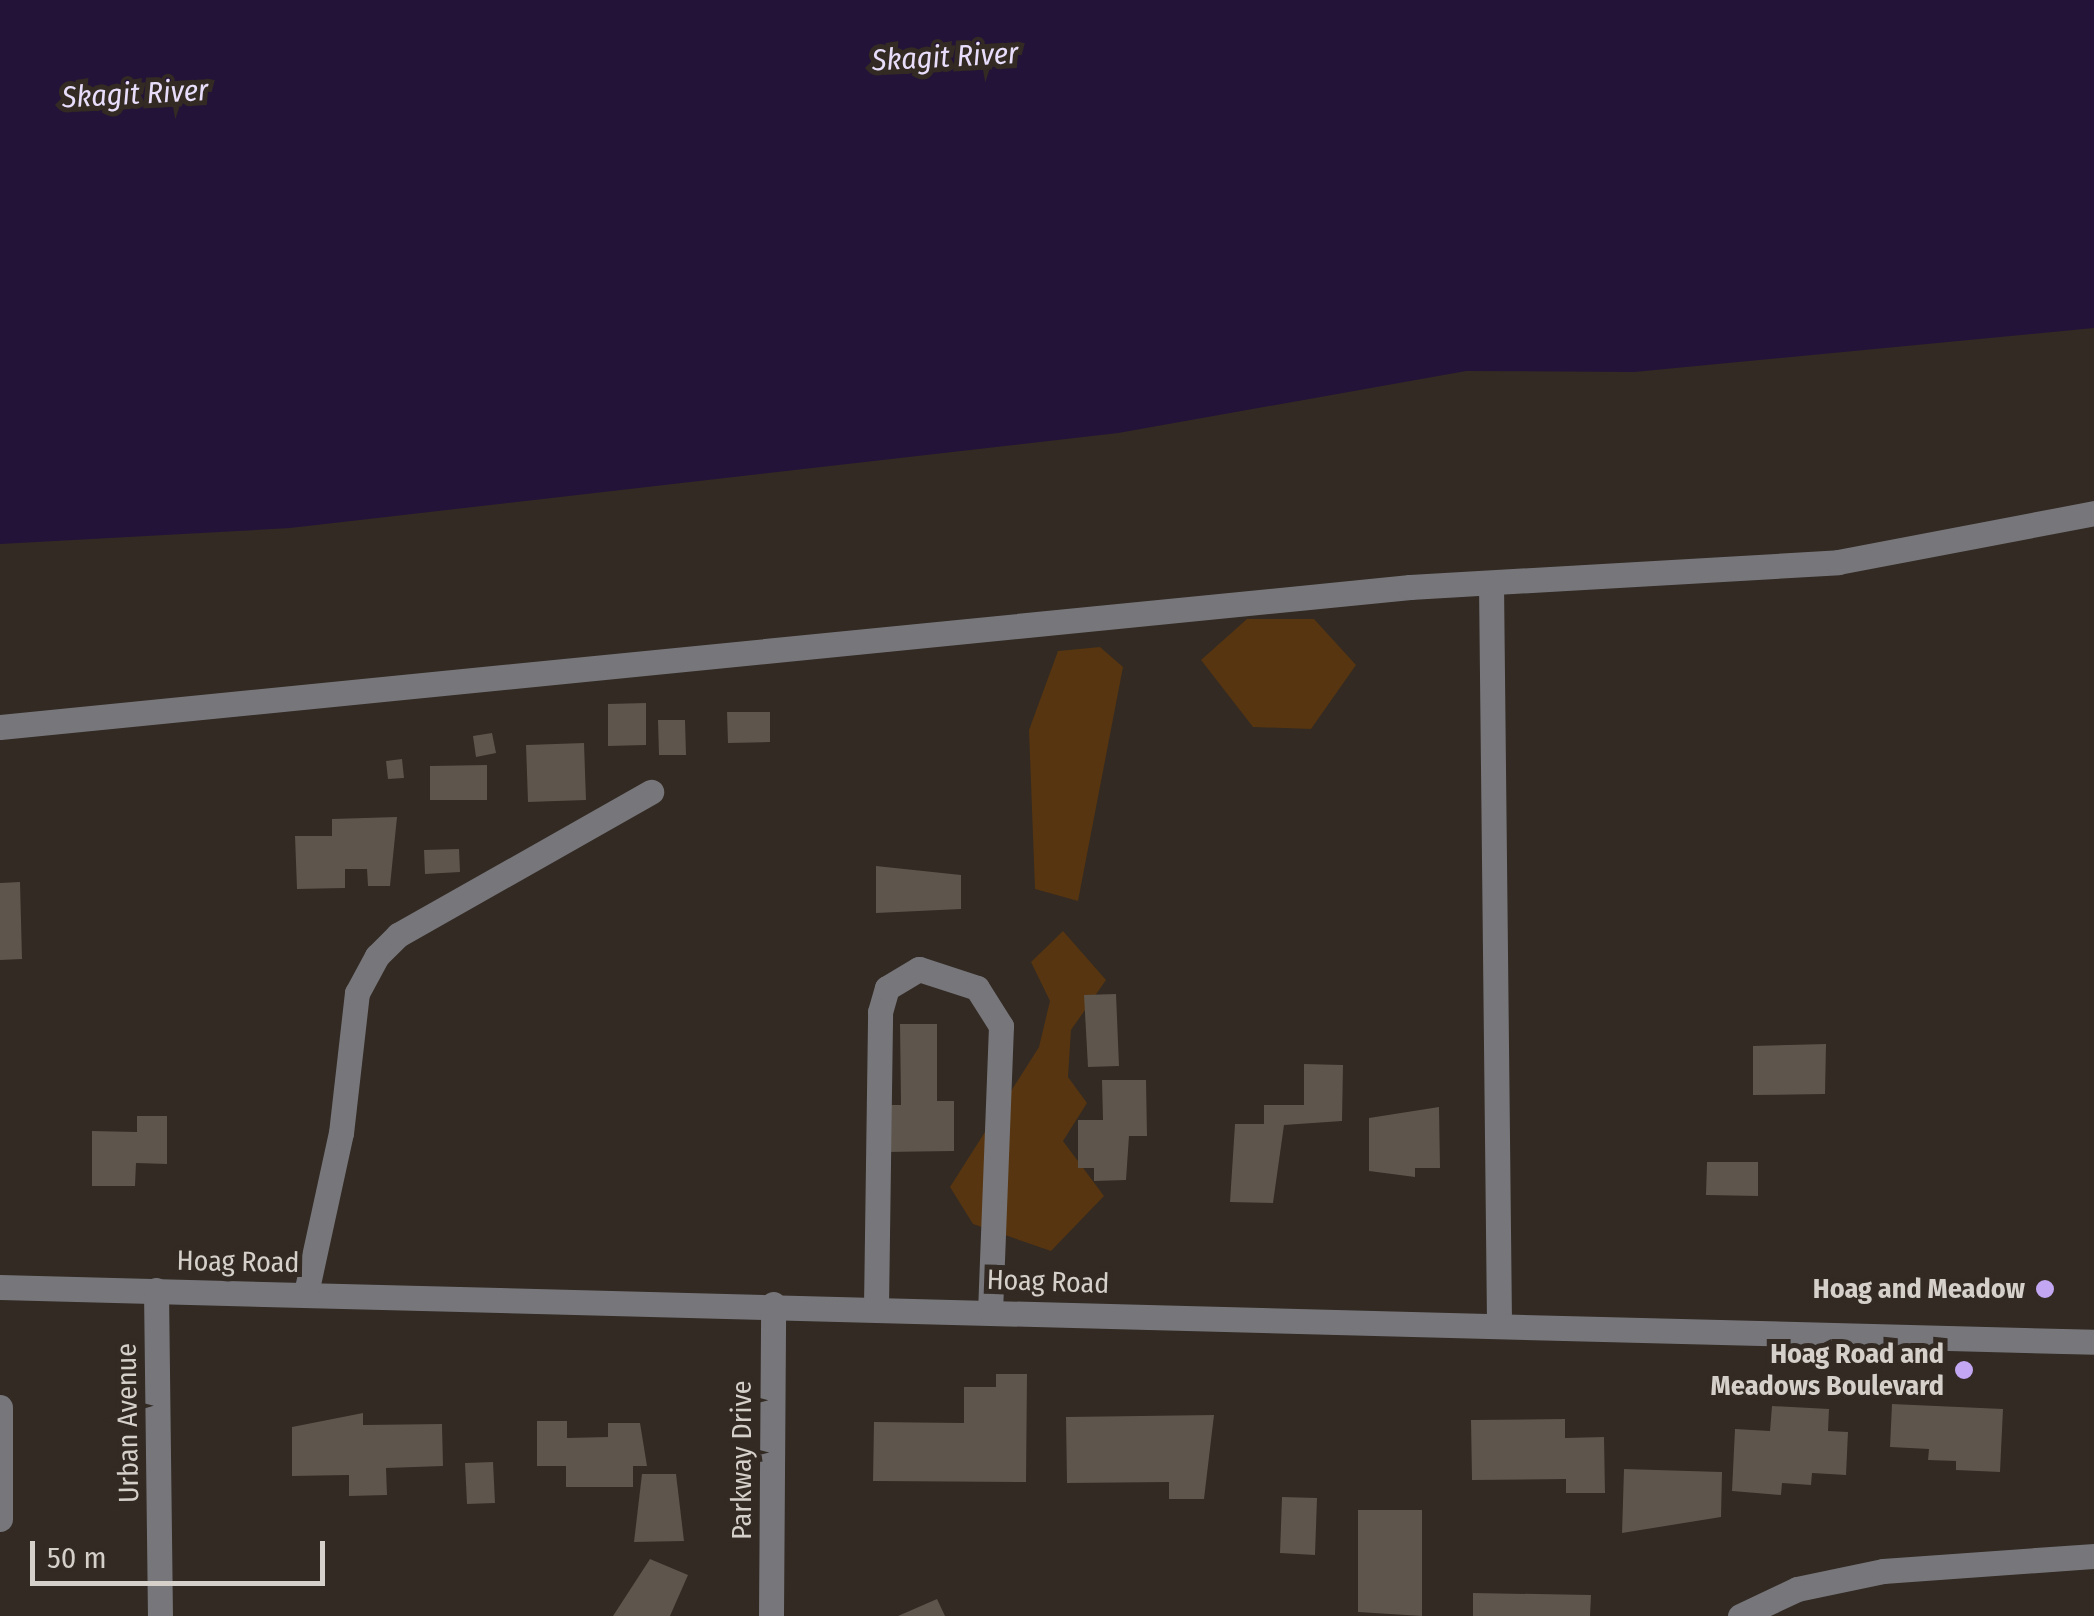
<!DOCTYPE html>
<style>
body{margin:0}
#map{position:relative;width:2094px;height:1616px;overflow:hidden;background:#322a23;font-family:"Fira Sans Condensed",sans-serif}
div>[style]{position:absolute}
.green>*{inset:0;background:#563510}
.water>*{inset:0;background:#231339}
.building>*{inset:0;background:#5e554c}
.minor>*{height:25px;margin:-12.5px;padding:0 12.5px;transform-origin:12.5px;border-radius:12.5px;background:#77767b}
.dots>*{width:28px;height:28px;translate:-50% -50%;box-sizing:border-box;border:5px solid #322a23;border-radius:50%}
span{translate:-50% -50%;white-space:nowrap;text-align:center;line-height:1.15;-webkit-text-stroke:10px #322a23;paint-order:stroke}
.street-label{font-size:28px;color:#d6d0cb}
.poi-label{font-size:28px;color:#d6d0cb;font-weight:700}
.right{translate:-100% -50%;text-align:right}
.water-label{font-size:30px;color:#e8defb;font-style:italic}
.scale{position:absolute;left:30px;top:1541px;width:295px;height:45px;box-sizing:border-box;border:5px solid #d6d0cb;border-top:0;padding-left:12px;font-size:30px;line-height:35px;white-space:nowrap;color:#d6d0cb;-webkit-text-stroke:8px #322a23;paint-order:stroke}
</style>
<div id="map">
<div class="green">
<i style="clip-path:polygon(1247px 619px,1314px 619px,1356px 665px,1311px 729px,1253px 727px,1201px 660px)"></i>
<i style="clip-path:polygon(1100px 647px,1123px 667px,1078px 901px,1035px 889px,1029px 730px,1058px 651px)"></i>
<i style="clip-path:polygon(1063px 931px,1106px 980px,1071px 1030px,1068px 1077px,1087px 1103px,1063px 1141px,1104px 1196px,1051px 1251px,973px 1224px,950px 1187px,1039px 1047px,1050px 1001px,1031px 962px)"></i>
</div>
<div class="water">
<i style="clip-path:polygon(0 0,2094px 0,2094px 328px,1634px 372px,1466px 371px,1118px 433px,290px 528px,0 544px)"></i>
</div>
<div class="building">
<i style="clip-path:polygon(646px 703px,646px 745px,608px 746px,608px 704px)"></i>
<i style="clip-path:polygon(727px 712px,770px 712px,770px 742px,728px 743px)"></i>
<i style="clip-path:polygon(658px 720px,685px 720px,686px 755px,659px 755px)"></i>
<i style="clip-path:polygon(492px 733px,496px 753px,476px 757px,473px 736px)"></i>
<i style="clip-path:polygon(584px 743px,586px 800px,528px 802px,526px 745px)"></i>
<i style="clip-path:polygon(402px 759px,404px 778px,388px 779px,386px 761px)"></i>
<i style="clip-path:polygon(487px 765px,487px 800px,430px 800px,430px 766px)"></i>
<i style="clip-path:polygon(397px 817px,390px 886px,368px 886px,367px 869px,345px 869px,345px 888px,297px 889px,295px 836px,332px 836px,332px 819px)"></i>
<i style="clip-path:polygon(459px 849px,460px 872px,425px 874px,424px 850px)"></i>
<i style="clip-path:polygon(876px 866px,961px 875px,961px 909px,876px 913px)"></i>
<i style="clip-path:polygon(20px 882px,22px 959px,0 960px,0 883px)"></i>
<i style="clip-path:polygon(1116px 994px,1119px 1066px,1088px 1067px,1084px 995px)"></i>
<i style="clip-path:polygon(900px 1024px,937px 1024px,937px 1101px,954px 1101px,954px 1151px,885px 1152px,885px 1105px,901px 1105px)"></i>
<i style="clip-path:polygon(1826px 1044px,1825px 1094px,1753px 1095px,1753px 1046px)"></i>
<i style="clip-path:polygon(1304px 1064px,1343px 1065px,1342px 1121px,1284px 1125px,1273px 1203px,1230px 1202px,1235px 1124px,1264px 1124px,1264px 1105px,1304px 1105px)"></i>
<i style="clip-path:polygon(1102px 1080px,1146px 1080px,1147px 1136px,1129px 1136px,1126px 1180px,1094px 1181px,1094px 1168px,1078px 1168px,1078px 1120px,1103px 1120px)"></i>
<i style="clip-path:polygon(1439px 1107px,1440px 1168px,1415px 1168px,1415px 1177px,1369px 1171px,1369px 1118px)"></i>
<i style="clip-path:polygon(137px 1116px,167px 1116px,167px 1164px,136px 1163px,135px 1186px,92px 1186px,92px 1131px,137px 1132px)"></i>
<i style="clip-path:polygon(1707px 1162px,1758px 1162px,1758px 1196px,1706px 1195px)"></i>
<i style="clip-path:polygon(996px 1374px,1027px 1374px,1026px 1482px,873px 1481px,874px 1422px,964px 1423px,964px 1387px,996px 1387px)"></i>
<i style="clip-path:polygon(1892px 1404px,2003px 1409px,2000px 1472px,1956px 1470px,1956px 1461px,1928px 1460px,1929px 1449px,1890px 1447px)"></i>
<i style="clip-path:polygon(1772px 1406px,1829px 1409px,1828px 1431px,1848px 1432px,1846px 1475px,1812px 1473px,1811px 1485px,1782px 1483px,1781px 1495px,1732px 1491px,1735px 1429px,1770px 1431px)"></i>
<i style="clip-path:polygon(363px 1413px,363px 1425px,442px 1424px,443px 1466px,386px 1468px,387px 1495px,349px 1496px,349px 1475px,292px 1476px,292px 1427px)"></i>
<i style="clip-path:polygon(1214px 1415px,1204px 1499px,1169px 1499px,1169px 1482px,1067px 1483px,1066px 1417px)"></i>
<i style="clip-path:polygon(1565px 1419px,1565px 1438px,1604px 1437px,1605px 1493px,1566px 1493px,1566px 1479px,1472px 1480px,1471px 1420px)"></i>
<i style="clip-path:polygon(537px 1421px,567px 1421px,567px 1438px,608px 1437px,608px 1423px,640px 1423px,647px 1466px,633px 1466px,633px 1487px,566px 1487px,566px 1466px,537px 1466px)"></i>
<i style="clip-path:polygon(493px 1462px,495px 1503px,467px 1504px,465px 1463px)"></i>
<i style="clip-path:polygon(1624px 1469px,1722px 1472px,1721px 1517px,1622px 1533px)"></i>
<i style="clip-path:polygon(642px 1474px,676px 1474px,684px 1541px,634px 1542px)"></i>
<i style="clip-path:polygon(1282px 1497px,1317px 1498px,1315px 1555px,1280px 1553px)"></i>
<i style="clip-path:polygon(1358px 1510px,1422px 1510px,1422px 1616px,1358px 1612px)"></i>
<i style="clip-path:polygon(650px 1559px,688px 1575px,670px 1616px,613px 1616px)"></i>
<i style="clip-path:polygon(1473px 1593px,1591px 1595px,1590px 1616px,1473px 1616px)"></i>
<i style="clip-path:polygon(937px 1599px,945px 1616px,898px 1616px)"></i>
</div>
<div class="minor">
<i style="left:1491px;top:583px;width:742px;rotate:89.38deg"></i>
<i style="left:0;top:727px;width:1417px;rotate:-5.67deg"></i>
<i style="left:1410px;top:587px;width:429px;rotate:-3.3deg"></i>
<i style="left:1838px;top:562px;width:261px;rotate:-10.8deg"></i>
<i style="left:0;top:1287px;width:2095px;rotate:1.5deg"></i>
<i style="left:156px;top:1290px;width:326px;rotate:89.3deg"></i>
<i style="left:306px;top:1293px;width:164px;rotate:-77.7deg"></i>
<i style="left:341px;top:1133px;width:141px;rotate:-83.5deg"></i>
<i style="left:357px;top:993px;width:42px;rotate:-61.6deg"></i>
<i style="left:377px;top:956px;width:30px;rotate:-45deg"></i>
<i style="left:398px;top:935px;width:291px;rotate:-29.5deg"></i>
<i style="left:876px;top:1307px;width:295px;rotate:-89.2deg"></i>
<i style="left:880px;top:1012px;width:25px;rotate:-74deg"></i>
<i style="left:887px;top:988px;width:37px;rotate:-31deg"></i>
<i style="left:919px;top:969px;width:61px;rotate:18.1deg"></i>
<i style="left:977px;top:988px;width:45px;rotate:57.7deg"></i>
<i style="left:1001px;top:1026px;width:284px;rotate:92.2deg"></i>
<i style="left:0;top:1407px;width:112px;rotate:90deg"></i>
<i style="left:771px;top:1616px;width:312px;rotate:-89.6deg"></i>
<i style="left:1740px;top:1616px;width:63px;rotate:-25.3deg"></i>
<i style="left:1797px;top:1589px;width:88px;rotate:-11.8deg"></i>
<i style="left:1883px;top:1571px;width:212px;rotate:-4.1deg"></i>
</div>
<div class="dots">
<i style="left:2045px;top:1289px;background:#c3a7f2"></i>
<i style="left:1964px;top:1370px;background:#c3a7f2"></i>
</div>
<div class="street-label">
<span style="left:238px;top:1262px;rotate:1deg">Hoag Road</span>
<span style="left:1048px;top:1282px;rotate:2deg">Hoag Road</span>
<span style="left:128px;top:1423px;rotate:-91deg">Urban Avenue</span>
<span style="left:742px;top:1460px;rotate:-90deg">Parkway Drive</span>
</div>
<div class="poi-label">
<span class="right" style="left:2025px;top:1289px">Hoag and Meadow</span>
<span class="right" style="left:1944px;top:1370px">Hoag Road and<br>Meadows Boulevard</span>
</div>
<div class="water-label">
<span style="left:945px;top:57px;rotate:-3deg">Skagit River</span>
<span style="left:135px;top:94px;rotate:-3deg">Skagit River</span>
</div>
<div class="scale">50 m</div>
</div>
